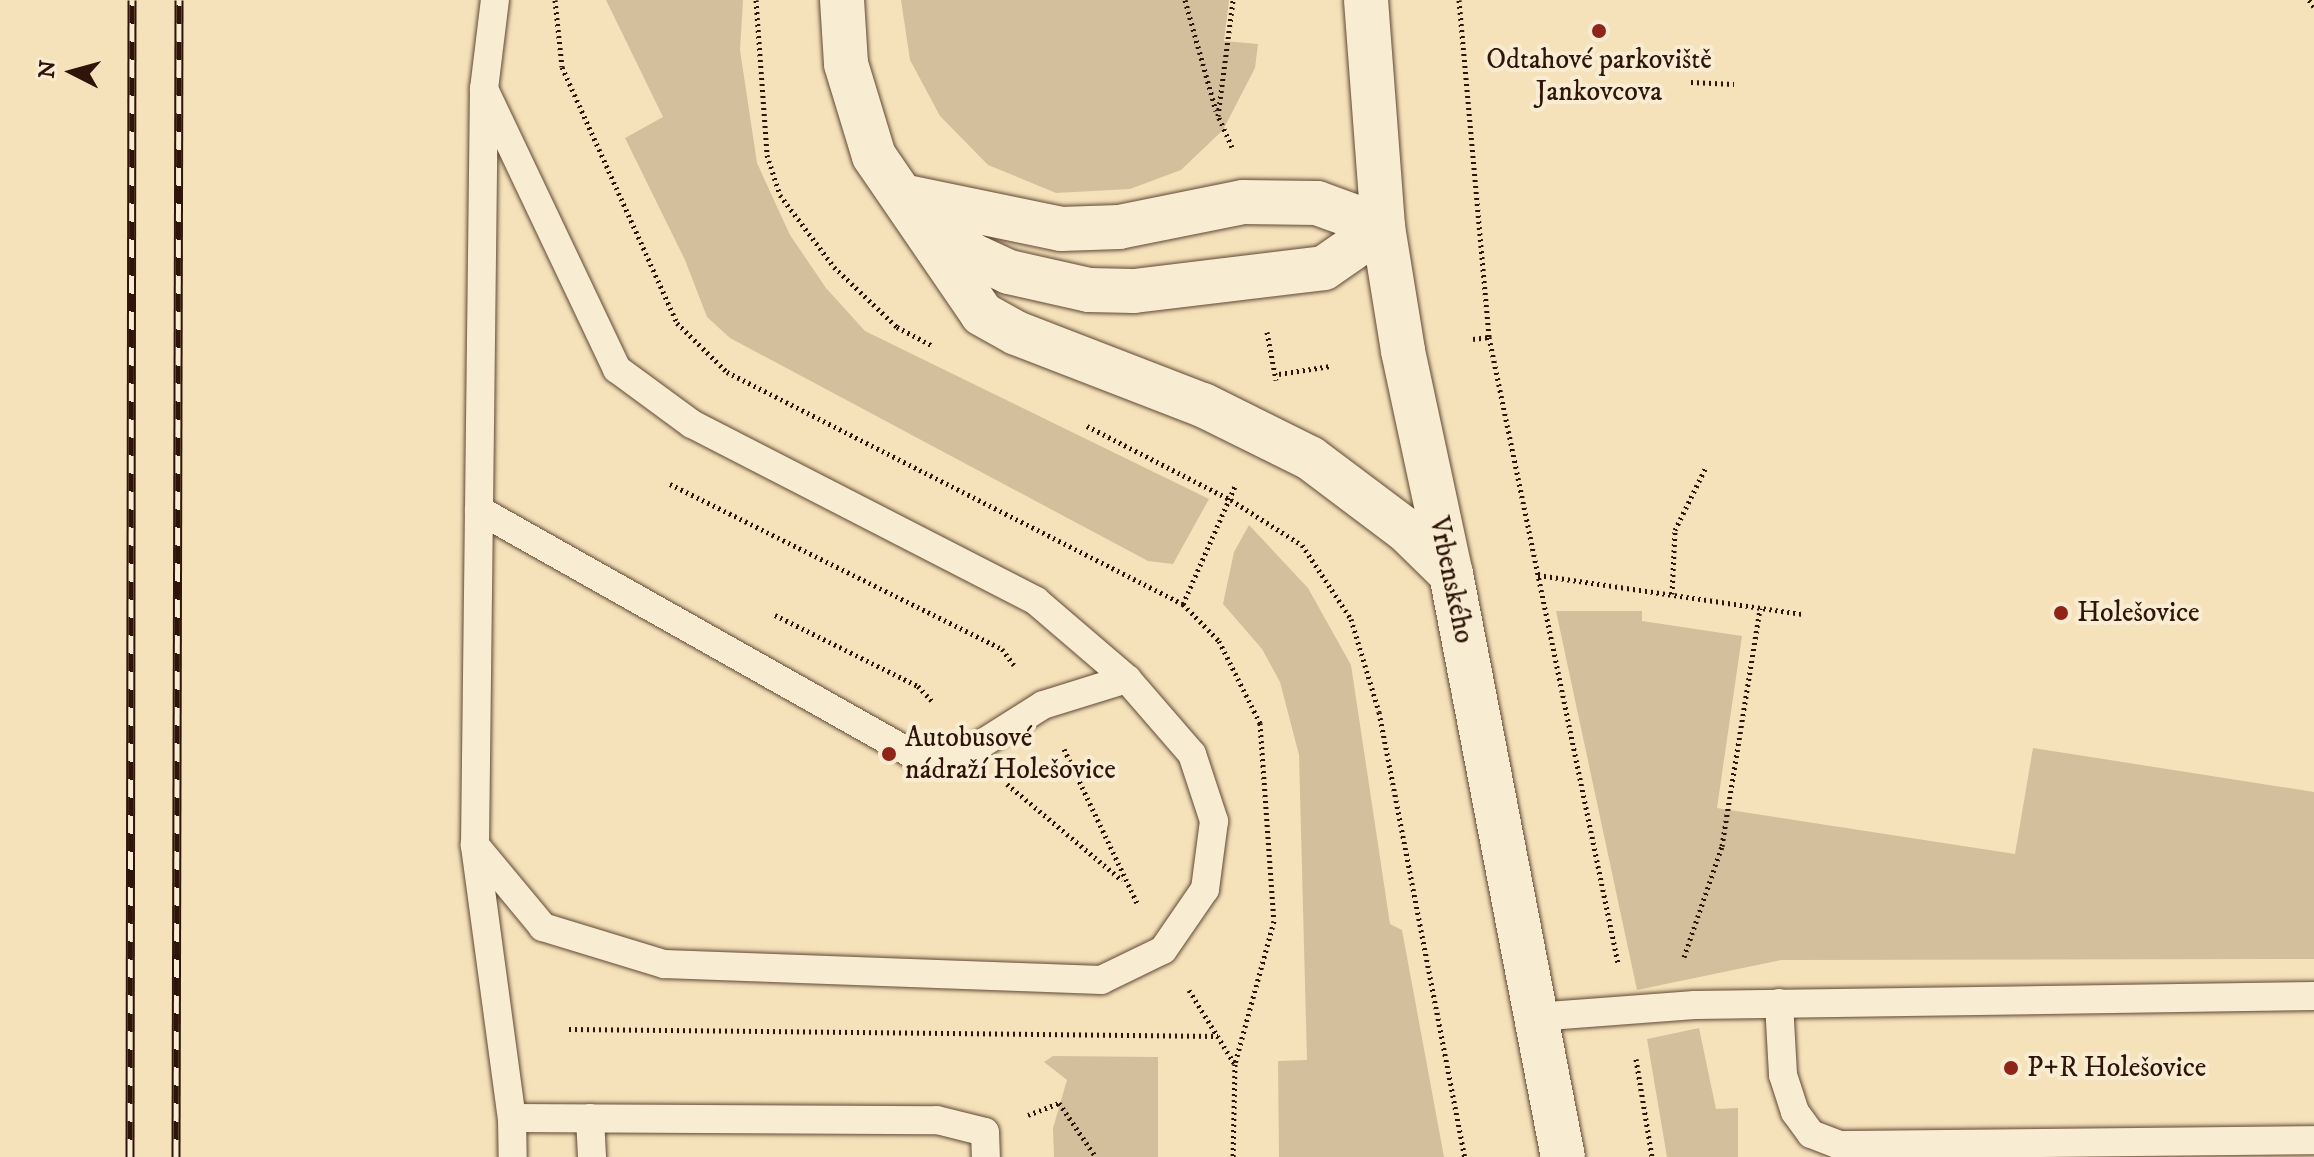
<!DOCTYPE html>
<meta charset="utf-8">
<style>
body{margin:0}
#map{position:relative;width:2314px;height:1157px;overflow:hidden;background:#f5e2ba;font-family:"IM FELL DW Pica",serif}
div>[style]{position:absolute}
.green>*{inset:0;background:#d3bf9c}
.path>*{height:5px;margin-top:-2.5px;transform-origin:0;background:repeating-linear-gradient(90deg,#2e1409 0 2px,transparent 0 6px)}
.roads{filter:drop-shadow(0 0 2px #604835) drop-shadow(0 0 2px #604835)}
.service>*{height:28px;margin:-14px;padding:0 14px;transform-origin:14px;border-radius:14px;background:#f8ecd2}
.secondary>*{height:44px;margin:-22px;padding:0 22px;transform-origin:22px;border-radius:22px;background:#f8ecd2}
.rail>*{height:9px;margin-top:-4.5px;transform-origin:0;background:repeating-linear-gradient(90deg,#f8ecd2 0 18px,#2e1409 0 36px);box-sizing:border-box;border-block:2px solid #2e1409}
.dots>*{width:22px;height:22px;translate:-50% -50%;box-sizing:border-box;border:4px solid #f8ecd2;border-radius:50%}
span{translate:-50% -50%;white-space:nowrap;text-align:center;line-height:1.15;-webkit-text-stroke:8px #f8ecd2;paint-order:stroke}
.poi-label{font-size:28px;color:#2e1409}
.left{translate:0 -50%;text-align:left}
.street-label{font-size:28px;color:#2e1409}
.north{position:absolute;left:32px;top:32px;width:80px;height:80px;-webkit-text-stroke:6px #f8ecd2;paint-order:stroke;rotate:276deg;font-size:22px;font-weight:700;line-height:32px;text-align:center;color:#2e1409}
.north::after{content:'';display:block;margin:auto;width:28px;height:36px;background:#2e1409;clip-path:polygon(50% 0,100% 100%,50% 72%,0 100%)}
</style>
<div id="map">
<div class="green">
<i style="clip-path:polygon(606px 0,743px 0,740px 50px,757px 163px,790px 235px,826px 288px,865px 331px,1209px 499px,1173px 564px,1148px 561px,730px 338px,707px 317px,685px 260px,625px 138px,663px 117px)"></i>
<i style="clip-path:polygon(901px 0,1229px 0,1224px 41px,1258px 44px,1255px 68px,1223px 130px,1181px 170px,1130px 189px,1056px 193px,988px 165px,940px 116px,910px 60px)"></i>
<i style="clip-path:polygon(1249px 525px,1308px 588px,1351px 665px,1390px 924px,1402px 930px,1444px 1157px,1279px 1157px,1278px 1061px,1307px 1060px,1299px 755px,1280px 682px,1262px 649px,1223px 604px,1234px 552px)"></i>
<i style="clip-path:polygon(1556px 611px,1642px 611px,1642px 621px,1742px 636px,1717px 808px,2015px 854px,2033px 748px,2314px 792px,2314px 959px,1781px 960px,1637px 990px)"></i>
<i style="clip-path:polygon(1699px 1028px,1716px 1109px,1738px 1108px,1738px 1157px,1667px 1157px,1647px 1039px)"></i>
<i style="clip-path:polygon(1053px 1056px,1158px 1057px,1158px 1157px,1054px 1157px,1053px 1128px,1067px 1080px,1044px 1062px)"></i>
</div>
<div class="path">
<i style="left:555px;top:0;width:67px;rotate:84deg"></i>
<i style="left:562px;top:67px;width:281px;rotate:65.8deg"></i>
<i style="left:677px;top:323px;width:70px;rotate:44.4deg"></i>
<i style="left:727px;top:372px;width:512px;rotate:26.97deg"></i>
<i style="left:1183px;top:604px;width:52px;rotate:45.8deg"></i>
<i style="left:1219px;top:641px;width:92px;rotate:63.4deg"></i>
<i style="left:1260px;top:723px;width:198px;rotate:86deg"></i>
<i style="left:1274px;top:921px;width:148px;rotate:105.3deg"></i>
<i style="left:1235px;top:1064px;width:93px;rotate:91.2deg"></i>
<i style="left:756px;top:0;width:155px;rotate:85.9deg"></i>
<i style="left:767px;top:155px;width:42px;rotate:72deg"></i>
<i style="left:780px;top:195px;width:90px;rotate:53.1deg"></i>
<i style="left:834px;top:267px;width:87px;rotate:43.6deg"></i>
<i style="left:897px;top:327px;width:41px;rotate:27.8deg"></i>
<i style="left:1185px;top:0;width:115px;rotate:74.4deg"></i>
<i style="left:1459px;top:0;width:338px;rotate:84.9deg"></i>
<i style="left:1489px;top:337px;width:639px;rotate:78.36deg"></i>
<i style="left:2309px;top:0;width:9px;rotate:54deg"></i>
<i style="left:1691px;top:82px;width:43px;rotate:2.7deg"></i>
<i style="left:1232px;top:147px;width:34px;rotate:-114deg"></i>
<i style="left:1218px;top:116px;width:117px;rotate:-82.6deg"></i>
<i style="left:1267px;top:332px;width:49px;rotate:79.4deg"></i>
<i style="left:1473px;top:339px;width:16px;rotate:-7deg"></i>
<i style="left:1279px;top:374px;width:52px;rotate:-8.9deg"></i>
<i style="left:1087px;top:426px;width:162px;rotate:27.2deg"></i>
<i style="left:1231px;top:500px;width:84px;rotate:32.4deg"></i>
<i style="left:1302px;top:545px;width:89px;rotate:56.5deg"></i>
<i style="left:1351px;top:619px;width:97px;rotate:73.2deg"></i>
<i style="left:1379px;top:712px;width:453px;rotate:79.1deg"></i>
<i style="left:670px;top:484px;width:371px;rotate:26.4deg"></i>
<i style="left:1002px;top:649px;width:20px;rotate:53deg"></i>
<i style="left:1538px;top:575px;width:268px;rotate:8.4deg"></i>
<i style="left:1672px;top:594px;width:64px;rotate:-87.3deg"></i>
<i style="left:1675px;top:530px;width:70px;rotate:-63.8deg"></i>
<i style="left:1183px;top:604px;width:131px;rotate:-66.2deg"></i>
<i style="left:775px;top:615px;width:160px;rotate:26.4deg"></i>
<i style="left:918px;top:686px;width:22px;rotate:47deg"></i>
<i style="left:1064px;top:749px;width:170px;rotate:64.6deg"></i>
<i style="left:1007px;top:784px;width:150px;rotate:39.9deg"></i>
<i style="left:1684px;top:957px;width:117px;rotate:-71.1deg"></i>
<i style="left:1722px;top:846px;width:241px;rotate:-80.9deg"></i>
<i style="left:1189px;top:990px;width:86px;rotate:58.3deg"></i>
<i style="left:569px;top:1029px;width:649px;rotate:0.62deg"></i>
<i style="left:1636px;top:1059px;width:99px;rotate:80.7deg"></i>
<i style="left:1028px;top:1115px;width:33px;rotate:-21deg"></i>
<i style="left:1059px;top:1103px;width:65px;rotate:55.6deg"></i>
</div>
<div class="roads">
<div class="service">
<i style="left:484px;top:89px;width:310px;rotate:64.6deg"></i>
<i style="left:617px;top:369px;width:93px;rotate:36.3deg"></i>
<i style="left:692px;top:424px;width:387px;rotate:27.2deg"></i>
<i style="left:1036px;top:601px;width:120px;rotate:40.6deg"></i>
<i style="left:1127px;top:679px;width:99px;rotate:49.1deg"></i>
<i style="left:1192px;top:754px;width:71px;rotate:71.8deg"></i>
<i style="left:1214px;top:821px;width:69px;rotate:97.5deg"></i>
<i style="left:1205px;top:889px;width:74px;rotate:124.5deg"></i>
<i style="left:1163px;top:950px;width:69px;rotate:154.2deg"></i>
<i style="left:1101px;top:980px;width:437px;rotate:-177.9deg"></i>
<i style="left:664px;top:964px;width:127px;rotate:-163deg"></i>
<i style="left:543px;top:927px;width:107px;rotate:-129.7deg"></i>
<i style="left:475px;top:845px;width:756px;rotate:-89.32deg"></i>
<i style="left:484px;top:89px;width:90px;rotate:-83deg"></i>
<i style="left:479px;top:510px;width:499px;rotate:29.4deg"></i>
<i style="left:914px;top:755px;width:61px;rotate:-6.5deg"></i>
<i style="left:975px;top:748px;width:80px;rotate:-32.3deg"></i>
<i style="left:1043px;top:705px;width:88px;rotate:-17.2deg"></i>
<i style="left:475px;top:846px;width:275px;rotate:82.3deg"></i>
<i style="left:512px;top:1118px;width:39px;rotate:89deg"></i>
<i style="left:1779px;top:1003px;width:72px;rotate:86.8deg"></i>
<i style="left:1783px;top:1075px;width:39px;rotate:72deg"></i>
<i style="left:1795px;top:1112px;width:27px;rotate:54deg"></i>
<i style="left:1811px;top:1134px;width:31px;rotate:21deg"></i>
<i style="left:1840px;top:1145px;width:474px;rotate:-0.6deg"></i>
<i style="left:1535px;top:1017px;width:160px;rotate:-4.3deg"></i>
<i style="left:1695px;top:1005px;width:619px;rotate:-0.83deg"></i>
<i style="left:512px;top:1118px;width:425px;rotate:0.3deg"></i>
<i style="left:937px;top:1120px;width:49px;rotate:14deg"></i>
<i style="left:985px;top:1132px;width:25px;rotate:88deg"></i>
<i style="left:590px;top:1118px;width:39px;rotate:87deg"></i>
</div>
<div class="secondary">
<i style="left:842px;top:0;width:64px;rotate:86.4deg"></i>
<i style="left:846px;top:64px;width:96px;rotate:73.1deg"></i>
<i style="left:874px;top:156px;width:191px;rotate:55.6deg"></i>
<i style="left:982px;top:314px;width:39px;rotate:29deg"></i>
<i style="left:1016px;top:333px;width:200px;rotate:21.1deg"></i>
<i style="left:1203px;top:405px;width:119px;rotate:26.4deg"></i>
<i style="left:1310px;top:458px;width:120px;rotate:36.9deg"></i>
<i style="left:1406px;top:530px;width:63px;rotate:44.4deg"></i>
<i style="left:1366px;top:0;width:228px;rotate:85.7deg"></i>
<i style="left:1383px;top:227px;width:126px;rotate:80.8deg"></i>
<i style="left:1403px;top:351px;width:228px;rotate:77.9deg"></i>
<i style="left:1451px;top:574px;width:594px;rotate:79.13deg"></i>
<i style="left:907px;top:197px;width:157px;rotate:11.7deg"></i>
<i style="left:1061px;top:229px;width:58px;rotate:-2deg"></i>
<i style="left:1119px;top:227px;width:126px;rotate:-11.4deg"></i>
<i style="left:1243px;top:202px;width:74px;rotate:0.8deg"></i>
<i style="left:1317px;top:203px;width:70px;rotate:20deg"></i>
<i style="left:933px;top:224px;width:50px;rotate:38.5deg"></i>
<i style="left:972px;top:255px;width:41px;rotate:24.7deg"></i>
<i style="left:1009px;top:272px;width:82px;rotate:12.7deg"></i>
<i style="left:1089px;top:290px;width:45px;rotate:1.3deg"></i>
<i style="left:1134px;top:291px;width:191px;rotate:-6.9deg"></i>
<i style="left:1324px;top:268px;width:72px;rotate:-34.8deg"></i>
</div>
</div>
<div class="rail">
<i style="left:130px;top:1157px;width:1157px;rotate:-89.9deg"></i>
<i style="left:176px;top:1157px;width:1157px;rotate:-89.85deg"></i>
</div>
<div class="dots">
<i style="left:1599px;top:31px;background:#8f2418"></i>
<i style="left:2061px;top:613px;background:#8f2418"></i>
<i style="left:889px;top:754px;background:#8f2418"></i>
<i style="left:2011px;top:1068px;background:#8f2418"></i>
</div>
<div class="poi-label">
<span style="left:1599px;top:76px">Odtahové parkoviště<br>Jankovcova</span>
<span class="left" style="left:2077px;top:613px">Holešovice</span>
<span class="left" style="left:905px;top:754px">Autobusové<br>nádraží Holešovice</span>
<span class="left" style="left:2027px;top:1068px">P+R Holešovice</span>
</div>
<div class="street-label">
<span style="left:1451px;top:580px;rotate:78deg">Vrbenského</span>
</div>
<div class="north">N</div>
</div>
